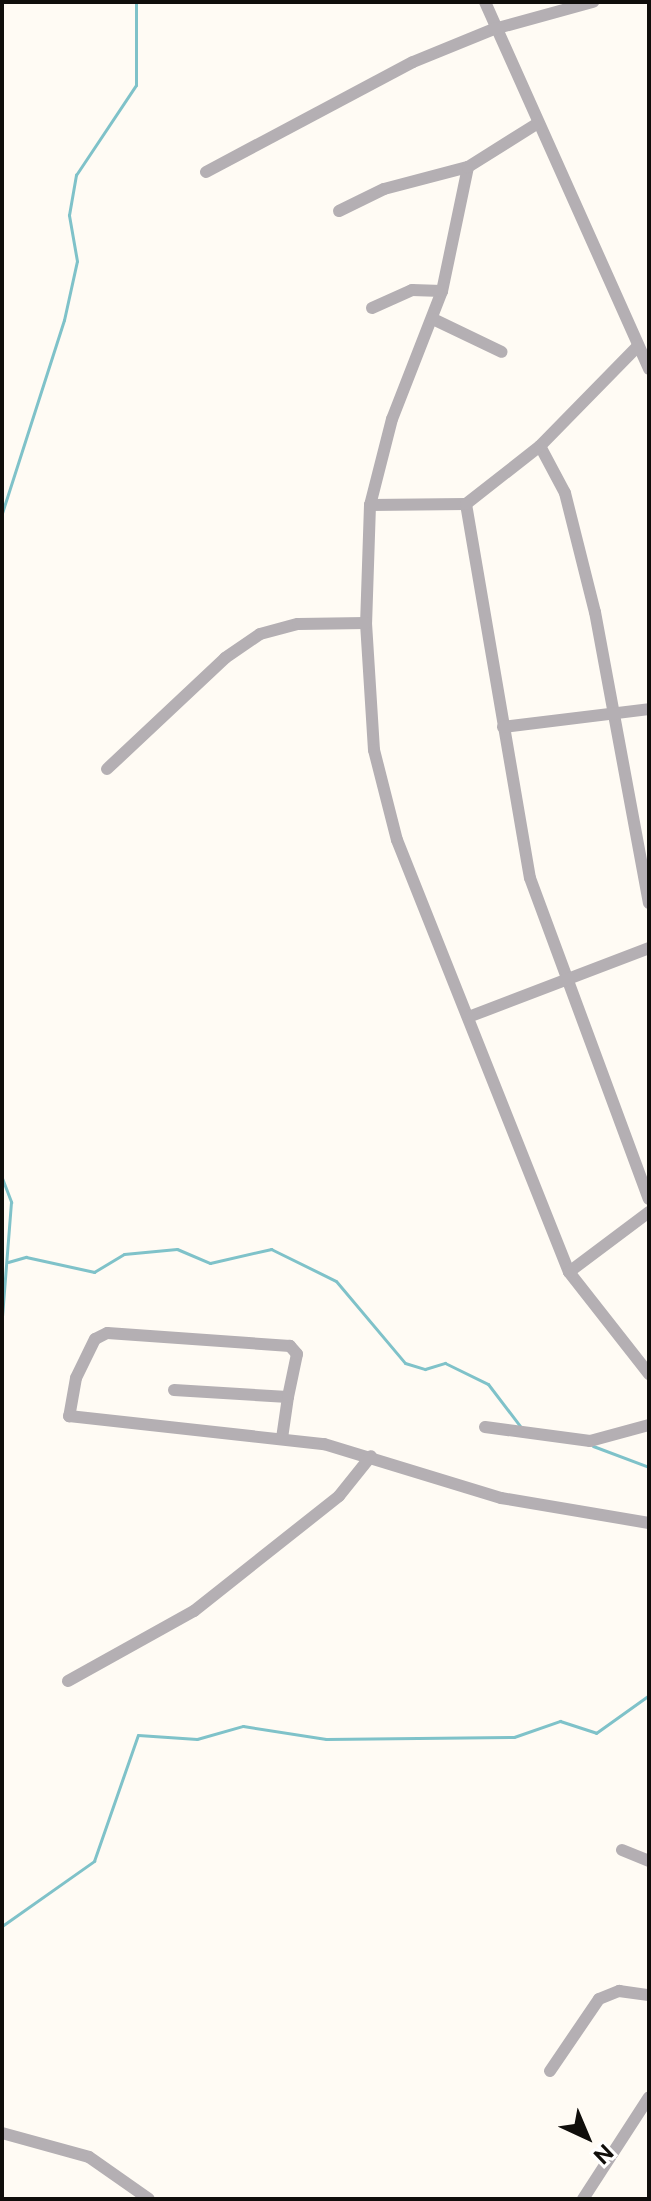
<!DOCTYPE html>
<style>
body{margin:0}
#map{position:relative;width:651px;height:2201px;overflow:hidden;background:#fffbf4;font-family:"Public Sans",sans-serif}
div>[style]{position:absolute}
.stream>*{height:3px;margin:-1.5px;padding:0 1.5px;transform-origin:1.5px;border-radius:1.5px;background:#7fc2c9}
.minor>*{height:12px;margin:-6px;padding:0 6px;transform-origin:6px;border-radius:6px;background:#b4afb3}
span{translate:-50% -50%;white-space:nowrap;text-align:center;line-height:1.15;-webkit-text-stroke:6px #fff;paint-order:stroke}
.frame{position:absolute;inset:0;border:4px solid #100e0b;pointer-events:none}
.north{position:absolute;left:547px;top:2097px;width:80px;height:80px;-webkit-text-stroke:6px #fff;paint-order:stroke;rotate:136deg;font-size:22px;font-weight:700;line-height:32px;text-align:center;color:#100e0b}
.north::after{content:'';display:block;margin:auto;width:28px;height:36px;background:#100e0b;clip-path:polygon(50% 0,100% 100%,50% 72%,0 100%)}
</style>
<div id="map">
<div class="stream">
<i style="left:2px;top:513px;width:203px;rotate:-72.2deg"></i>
<i style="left:64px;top:320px;width:60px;rotate:-77.6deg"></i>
<i style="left:77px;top:261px;width:47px;rotate:-99.9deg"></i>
<i style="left:69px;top:215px;width:41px;rotate:-80.1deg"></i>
<i style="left:76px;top:175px;width:108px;rotate:-56.3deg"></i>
<i style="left:136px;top:85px;width:83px;rotate:-90deg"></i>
<i style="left:2px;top:1178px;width:26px;rotate:69deg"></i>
<i style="left:11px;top:1202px;width:114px;rotate:94.5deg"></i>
<i style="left:8px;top:1262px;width:19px;rotate:-16deg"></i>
<i style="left:26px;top:1257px;width:70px;rotate:12.4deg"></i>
<i style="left:94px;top:1272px;width:35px;rotate:-31deg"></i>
<i style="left:124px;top:1254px;width:53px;rotate:-5.4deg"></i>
<i style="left:177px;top:1249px;width:36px;rotate:23deg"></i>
<i style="left:210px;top:1263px;width:63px;rotate:-12.9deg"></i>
<i style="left:271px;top:1249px;width:72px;rotate:26.2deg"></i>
<i style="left:336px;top:1281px;width:107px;rotate:49.9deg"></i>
<i style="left:405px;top:1363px;width:21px;rotate:17deg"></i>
<i style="left:425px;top:1369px;width:21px;rotate:-17deg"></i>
<i style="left:445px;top:1363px;width:48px;rotate:26deg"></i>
<i style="left:488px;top:1384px;width:53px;rotate:52.7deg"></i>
<i style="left:593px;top:1446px;width:60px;rotate:20.6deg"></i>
<i style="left:2px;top:1926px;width:113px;rotate:-35.2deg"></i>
<i style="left:94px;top:1861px;width:133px;rotate:-70.8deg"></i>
<i style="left:138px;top:1735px;width:59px;rotate:3.9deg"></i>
<i style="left:197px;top:1739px;width:48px;rotate:-15.8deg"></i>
<i style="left:243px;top:1726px;width:84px;rotate:8.9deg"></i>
<i style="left:326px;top:1739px;width:188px;rotate:-0.6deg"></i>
<i style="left:514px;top:1737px;width:49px;rotate:-19.2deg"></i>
<i style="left:560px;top:1721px;width:38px;rotate:18deg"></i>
<i style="left:596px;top:1733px;width:65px;rotate:-35.6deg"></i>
</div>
<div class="minor">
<i style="left:485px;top:2px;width:402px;rotate:65.9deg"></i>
<i style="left:468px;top:167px;width:127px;rotate:101.8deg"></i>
<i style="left:442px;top:291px;width:137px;rotate:111.3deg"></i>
<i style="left:392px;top:419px;width:89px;rotate:104.3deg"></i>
<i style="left:370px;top:505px;width:118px;rotate:91.9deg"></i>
<i style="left:366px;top:623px;width:127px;rotate:86.4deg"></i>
<i style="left:374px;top:750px;width:93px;rotate:75.7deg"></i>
<i style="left:397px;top:840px;width:465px;rotate:68.3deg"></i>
<i style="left:569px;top:1272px;width:130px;rotate:51.9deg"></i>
<i style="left:206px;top:172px;width:234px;rotate:-28deg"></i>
<i style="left:413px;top:62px;width:87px;rotate:-22.2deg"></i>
<i style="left:494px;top:29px;width:103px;rotate:-15.3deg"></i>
<i style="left:339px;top:211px;width:50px;rotate:-26.1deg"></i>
<i style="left:384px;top:189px;width:87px;rotate:-14.7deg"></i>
<i style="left:468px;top:167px;width:79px;rotate:-32.1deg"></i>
<i style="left:372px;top:308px;width:44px;rotate:-24.2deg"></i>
<i style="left:412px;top:290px;width:30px;rotate:2deg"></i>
<i style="left:433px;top:319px;width:76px;rotate:25.6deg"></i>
<i style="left:540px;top:446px;width:53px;rotate:62deg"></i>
<i style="left:565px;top:493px;width:123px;rotate:75.9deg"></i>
<i style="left:595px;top:612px;width:296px;rotate:79.5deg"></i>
<i style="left:466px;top:504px;width:379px;rotate:80.3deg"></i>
<i style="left:530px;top:878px;width:342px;rotate:69.7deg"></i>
<i style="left:370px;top:505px;width:96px;rotate:-0.6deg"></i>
<i style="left:466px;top:504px;width:94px;rotate:-38.1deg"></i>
<i style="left:540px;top:446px;width:140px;rotate:-45.6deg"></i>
<i style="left:503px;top:727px;width:147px;rotate:-7deg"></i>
<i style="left:107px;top:769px;width:162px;rotate:-43.2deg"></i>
<i style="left:225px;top:658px;width:42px;rotate:-34.4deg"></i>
<i style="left:260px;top:634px;width:39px;rotate:-15deg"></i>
<i style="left:298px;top:624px;width:68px;rotate:-0.8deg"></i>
<i style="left:471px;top:1016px;width:191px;rotate:-20.9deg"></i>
<i style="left:569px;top:1272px;width:100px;rotate:-36.9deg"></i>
<i style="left:174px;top:1390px;width:114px;rotate:3.5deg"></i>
<i style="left:288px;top:1397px;width:41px;rotate:98.3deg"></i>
<i style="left:288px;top:1397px;width:44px;rotate:-78.2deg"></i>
<i style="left:297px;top:1354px;width:11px;rotate:-131deg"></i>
<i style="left:290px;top:1346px;width:183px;rotate:-175.9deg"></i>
<i style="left:107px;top:1333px;width:13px;rotate:153deg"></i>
<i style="left:95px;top:1339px;width:43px;rotate:116deg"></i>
<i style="left:76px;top:1378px;width:39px;rotate:100deg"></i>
<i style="left:69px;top:1416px;width:257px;rotate:6.3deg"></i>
<i style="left:324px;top:1444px;width:185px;rotate:17deg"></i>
<i style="left:501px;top:1498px;width:150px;rotate:9.6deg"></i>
<i style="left:485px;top:1427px;width:106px;rotate:7.6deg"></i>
<i style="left:590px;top:1441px;width:61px;rotate:-15.2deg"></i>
<i style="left:68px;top:1681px;width:144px;rotate:-29.1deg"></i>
<i style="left:194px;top:1611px;width:185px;rotate:-38.4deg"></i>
<i style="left:339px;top:1496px;width:51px;rotate:-51.3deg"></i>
<i style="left:622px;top:1850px;width:29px;rotate:22deg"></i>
<i style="left:550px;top:2071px;width:87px;rotate:-55.8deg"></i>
<i style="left:599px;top:1999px;width:22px;rotate:-22deg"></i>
<i style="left:619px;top:1991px;width:30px;rotate:8deg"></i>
<i style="left:2px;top:2133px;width:90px;rotate:15.4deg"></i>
<i style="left:89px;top:2157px;width:73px;rotate:35deg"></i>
<i style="left:583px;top:2199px;width:121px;rotate:-57.1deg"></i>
</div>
<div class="frame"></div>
<div class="north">N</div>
</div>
